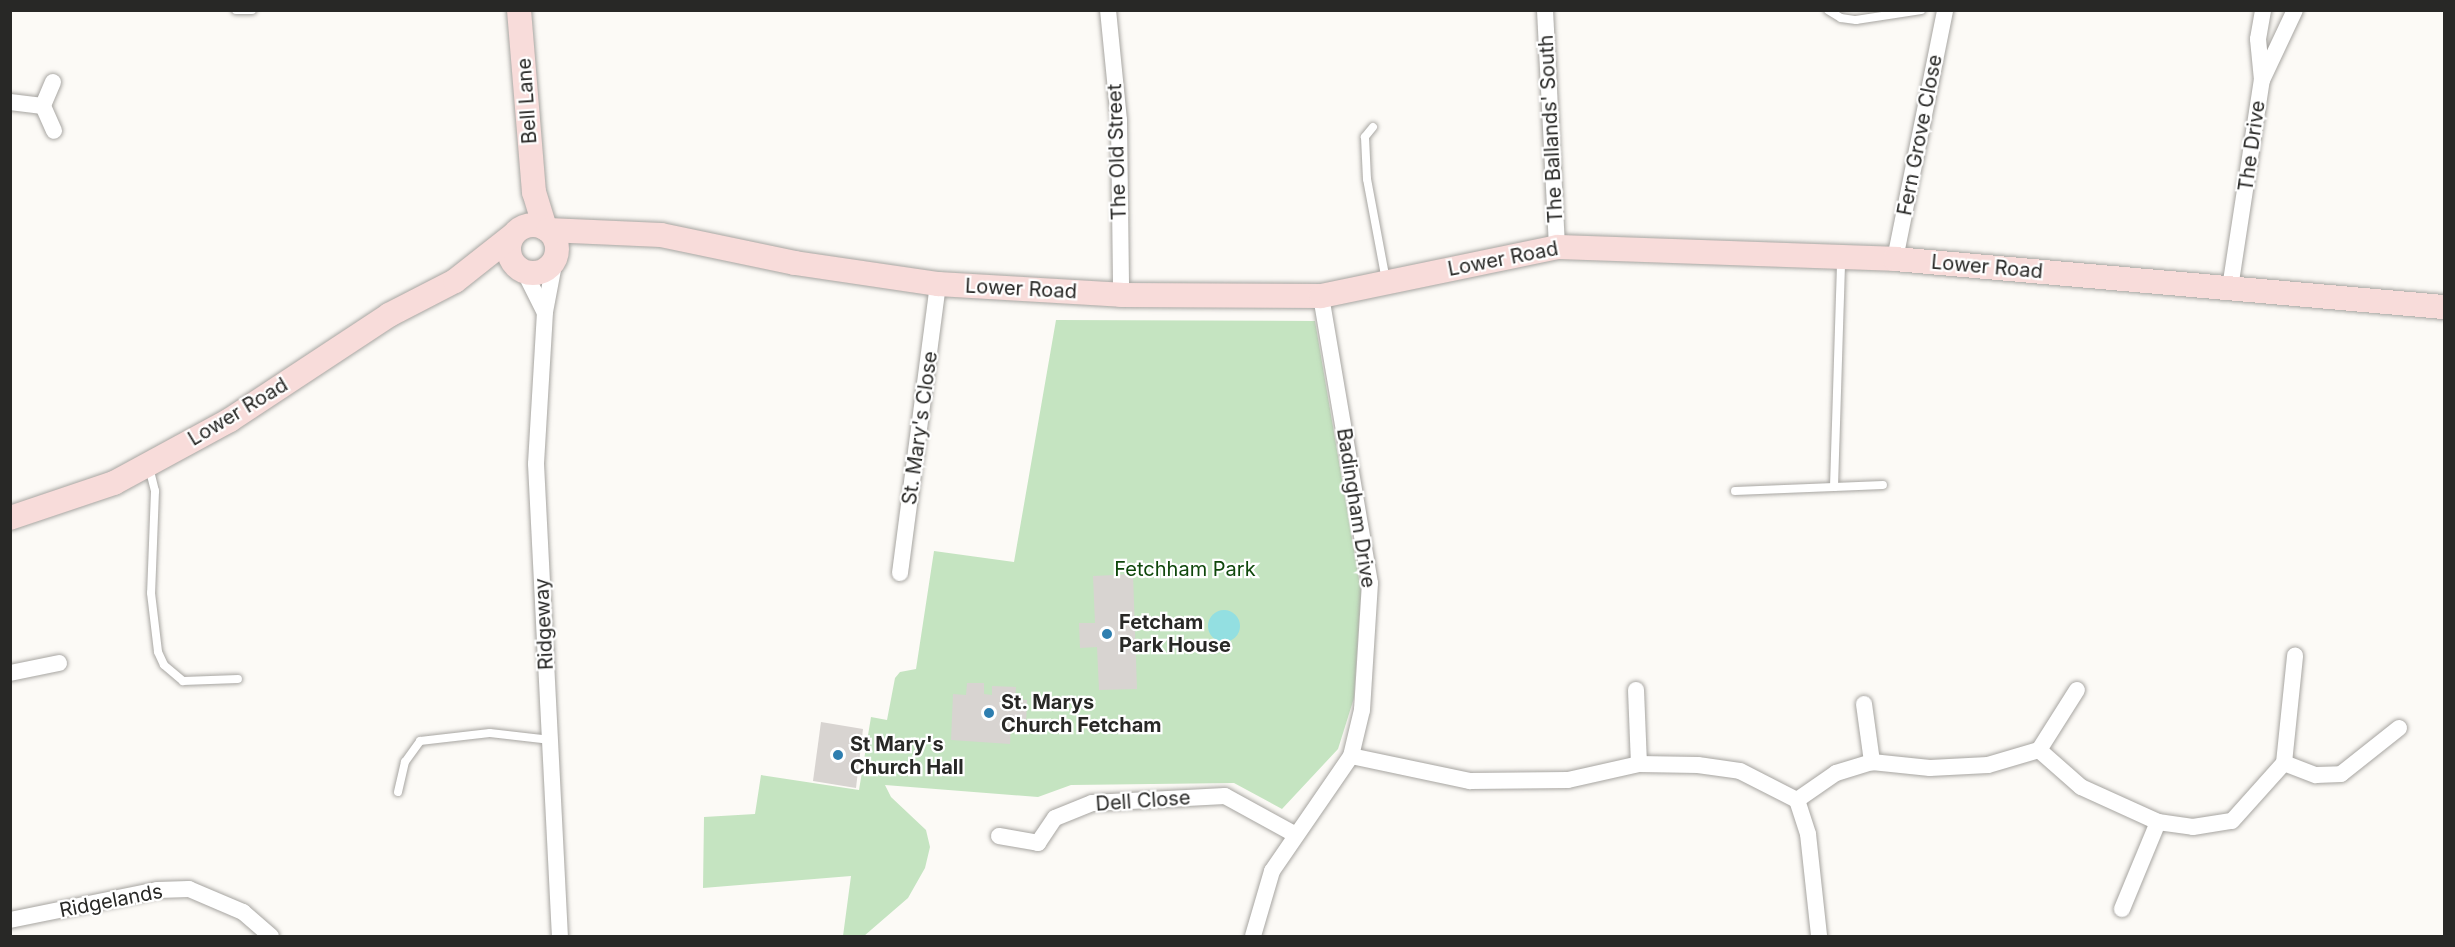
<!DOCTYPE html>
<style>
body{margin:0}
#map{position:relative;width:2455px;height:947px;overflow:hidden;background:#fcfaf6;font-family:Inter,sans-serif}
div>[style]{position:absolute}
.green>*{inset:0;background:#c5e4c1}
.water>*{inset:0;background:#93dfe1}
.round{border-radius:50%}
.building>*{inset:0;background:#d8d4d1}
.roads{filter:drop-shadow(0 0 2px #a7a5a1) drop-shadow(0 0 2px #a7a5a1)}
.lane>*{height:8px;margin:-4px;padding:0 4px;transform-origin:4px;border-radius:4px;background:#fff}
.street>*{height:16px;margin:-8px;padding:0 8px;transform-origin:8px;border-radius:8px;background:#fff}
.secondary>*{height:24px;margin:-12px;padding:0 12px;transform-origin:12px;border-radius:12px;background:#f8dcda}
.secondary>.ring{margin:-12px;padding:0;box-sizing:content-box;background:none;border:24px solid #f8dcda;border-radius:50%}
.dots>*{width:16px;height:16px;translate:-50% -50%;box-sizing:border-box;border:3px solid #fff;border-radius:50%}
span{translate:-50% -50%;white-space:nowrap;text-align:center;line-height:1.15;-webkit-text-stroke:4.5px #fff;paint-order:stroke}
.street-label{font-size:20px;color:#282826}
.park-label{font-size:20px;color:#0f470b}
.poi-label{font-size:20px;color:#282826;font-weight:700}
.left{translate:0 -50%;text-align:left}
.frame{position:absolute;inset:0;border:12px solid #282826;pointer-events:none}
</style>
<div id="map">
<div class="green">
<i style="clip-path:polygon(1056px 320px,1315px 321px,1361px 591px,1354px 698px,1338px 749px,1282px 809px,1234px 783px,1071px 785px,1038px 797px,885px 785px,891px 797px,926px 830px,930px 847px,925px 868px,908px 898px,864px 936px,843px 936px,851px 876px,703px 888px,704px 817px,755px 814px,761px 775px,859px 790px,871px 717px,887px 720px,895px 678px,900px 672px,916px 669px,934px 551px,1014px 562px)"></i>
</div>
<div class="water">
<i class="round" style="left:1208px;top:610px;width:32px;height:32px"></i>
</div>
<div class="building">
<i style="clip-path:polygon(1133px 574px,1137px 689px,1099px 690px,1097px 647px,1080px 648px,1079px 623px,1095px 623px,1093px 576px)"></i>
<i style="clip-path:polygon(967px 683px,984px 683px,984px 694px,992px 695px,992px 686px,1016px 687px,1015px 699px,1027px 700px,1026px 726px,1011px 725px,1010px 744px,951px 740px,953px 694px,966px 695px)"></i>
<i style="clip-path:polygon(821px 722px,863px 729px,856px 788px,813px 781px)"></i>
</div>
<div class="roads">
<div class="lane">
<i style="left:236px;top:10px;width:16px"></i>
<i style="left:1828px;top:10px;width:15px;rotate:32deg"></i>
<i style="left:1841px;top:18px;width:15px;rotate:8deg"></i>
<i style="left:1856px;top:20px;width:66px;rotate:-8.7deg"></i>
<i style="left:1373px;top:127px;width:13px;rotate:129deg"></i>
<i style="left:1365px;top:137px;width:42px;rotate:87.3deg"></i>
<i style="left:1367px;top:179px;width:104px;rotate:79.4deg"></i>
<i style="left:149px;top:467px;width:25px;rotate:76deg"></i>
<i style="left:155px;top:491px;width:102px;rotate:92.2deg"></i>
<i style="left:151px;top:593px;width:59px;rotate:83.2deg"></i>
<i style="left:158px;top:652px;width:14px;rotate:65deg"></i>
<i style="left:164px;top:665px;width:25px;rotate:40deg"></i>
<i style="left:183px;top:681px;width:55px;rotate:-2.1deg"></i>
<i style="left:1834px;top:487px;width:49px;rotate:-2.3deg"></i>
<i style="left:1735px;top:491px;width:99px;rotate:-2.3deg"></i>
<i style="left:1834px;top:487px;width:227px;rotate:-88.2deg"></i>
<i style="left:398px;top:792px;width:31px;rotate:-77deg"></i>
<i style="left:405px;top:762px;width:26px;rotate:-54deg"></i>
<i style="left:420px;top:741px;width:70px;rotate:-6.5deg"></i>
<i style="left:490px;top:733px;width:61px;rotate:6.5deg"></i>
</div>
<div class="street">
<i style="left:1108px;top:10px;width:111px;rotate:84.3deg"></i>
<i style="left:1119px;top:120px;width:175px;rotate:89.3deg"></i>
<i style="left:1545px;top:10px;width:237px;rotate:87.1deg"></i>
<i style="left:2262px;top:80px;width:41px;rotate:-95.6deg"></i>
<i style="left:2258px;top:39px;width:29px;rotate:-80deg"></i>
<i style="left:53px;top:82px;width:26px;rotate:113deg"></i>
<i style="left:43px;top:106px;width:27px;rotate:66deg"></i>
<i style="left:10px;top:102px;width:33px;rotate:7deg"></i>
<i style="left:555px;top:259px;width:54px;rotate:100.7deg"></i>
<i style="left:545px;top:312px;width:152px;rotate:93.4deg"></i>
<i style="left:536px;top:464px;width:473px;rotate:87.1deg"></i>
<i style="left:1895px;top:259px;width:254px;rotate:-78.6deg"></i>
<i style="left:524px;top:271px;width:45px;rotate:63.4deg"></i>
<i style="left:2230px;top:288px;width:210px;rotate:-81.3deg"></i>
<i style="left:2262px;top:80px;width:77px;rotate:-64.8deg"></i>
<i style="left:900px;top:573px;width:291px;rotate:-82.5deg"></i>
<i style="left:10px;top:673px;width:50px;rotate:-11.5deg"></i>
<i style="left:1636px;top:690px;width:74px;rotate:87.7deg"></i>
<i style="left:1864px;top:704px;width:59px;rotate:82.1deg"></i>
<i style="left:2039px;top:750px;width:56px;rotate:41.4deg"></i>
<i style="left:2081px;top:787px;width:85px;rotate:24.4deg"></i>
<i style="left:2158px;top:822px;width:35px;rotate:8deg"></i>
<i style="left:2193px;top:827px;width:39px;rotate:-9deg"></i>
<i style="left:2232px;top:821px;width:78px;rotate:-48.1deg"></i>
<i style="left:2284px;top:763px;width:108px;rotate:-84.1deg"></i>
<i style="left:1351px;top:756px;width:122px;rotate:11.9deg"></i>
<i style="left:1470px;top:781px;width:98px;rotate:-0.6deg"></i>
<i style="left:1568px;top:780px;width:73px;rotate:-12.7deg"></i>
<i style="left:1639px;top:764px;width:59px;rotate:1deg"></i>
<i style="left:1698px;top:765px;width:42px;rotate:8.1deg"></i>
<i style="left:1740px;top:771px;width:64px;rotate:27deg"></i>
<i style="left:1797px;top:800px;width:36px;rotate:72deg"></i>
<i style="left:1808px;top:834px;width:103px;rotate:83.8deg"></i>
<i style="left:2284px;top:763px;width:34px;rotate:21deg"></i>
<i style="left:2316px;top:775px;width:25px;rotate:-2deg"></i>
<i style="left:2341px;top:774px;width:74px;rotate:-38.4deg"></i>
<i style="left:1797px;top:800px;width:47px;rotate:-34.7deg"></i>
<i style="left:1836px;top:773px;width:38px;rotate:-17deg"></i>
<i style="left:1872px;top:762px;width:58px;rotate:5.9deg"></i>
<i style="left:1930px;top:768px;width:58px;rotate:-3deg"></i>
<i style="left:1988px;top:765px;width:53px;rotate:-16.4deg"></i>
<i style="left:2039px;top:750px;width:71px;rotate:-57.7deg"></i>
<i style="left:999px;top:836px;width:40px;rotate:10deg"></i>
<i style="left:1038px;top:843px;width:30px;rotate:-56deg"></i>
<i style="left:1055px;top:818px;width:40px;rotate:-22deg"></i>
<i style="left:1092px;top:803px;width:133px;rotate:-3deg"></i>
<i style="left:1225px;top:796px;width:79px;rotate:28.8deg"></i>
<i style="left:2122px;top:909px;width:94px;rotate:-67.5deg"></i>
<i style="left:10px;top:920px;width:150px;rotate:-11.5deg"></i>
<i style="left:157px;top:890px;width:32px;rotate:-2deg"></i>
<i style="left:189px;top:889px;width:59px;rotate:23.1deg"></i>
<i style="left:243px;top:912px;width:37px;rotate:41deg"></i>
<i style="left:1253px;top:936px;width:68px;rotate:-73.7deg"></i>
<i style="left:1272px;top:871px;width:140px;rotate:-55.5deg"></i>
<i style="left:1351px;top:756px;width:47px;rotate:-76.6deg"></i>
<i style="left:1362px;top:710px;width:127px;rotate:-86.4deg"></i>
<i style="left:1370px;top:583px;width:291px;rotate:-99.7deg"></i>
</div>
<div class="secondary">
<i style="left:519px;top:10px;width:183px;rotate:85.3deg"></i>
<i style="left:534px;top:192px;width:38px;rotate:73deg"></i>
<i class="ring" style="left:509px;top:225px;width:24px;height:24px"></i>
<i style="left:548px;top:230px;width:113px;rotate:2.5deg"></i>
<i style="left:661px;top:235px;width:137px;rotate:11.8deg"></i>
<i style="left:795px;top:263px;width:145px;rotate:8.4deg"></i>
<i style="left:938px;top:284px;width:183px;rotate:3.4deg"></i>
<i style="left:1121px;top:295px;width:200px;rotate:0.3deg"></i>
<i style="left:1321px;top:296px;width:241px;rotate:-11.7deg"></i>
<i style="left:1557px;top:247px;width:338px;rotate:2deg"></i>
<i style="left:1895px;top:259px;width:551px;rotate:5deg"></i>
<i style="left:10px;top:518px;width:110px;rotate:-18.6deg"></i>
<i style="left:114px;top:483px;width:132px;rotate:-28.5deg"></i>
<i style="left:230px;top:420px;width:191px;rotate:-33.4deg"></i>
<i style="left:389px;top:315px;width:74px;rotate:-27.3deg"></i>
<i style="left:455px;top:281px;width:74px;rotate:-38.4deg"></i>
</div>
</div>
<div class="dots">
<i style="left:1107px;top:634px;background:#2e7eaf"></i>
<i style="left:989px;top:713px;background:#2e7eaf"></i>
<i style="left:838px;top:755px;background:#2e7eaf"></i>
</div>
<div class="street-label">
<span style="left:527px;top:101px;rotate:-94deg">Bell Lane</span>
<span style="left:1551px;top:129px;rotate:-93deg">The Ballands' South</span>
<span style="left:1920px;top:135px;rotate:-79deg">Fern Grove Close</span>
<span style="left:2252px;top:146px;rotate:-82deg">The Drive</span>
<span style="left:1117px;top:152px;rotate:-92deg">The Old Street</span>
<span style="left:1503px;top:259px;rotate:-11deg">Lower Road</span>
<span style="left:1987px;top:267px;rotate:5deg">Lower Road</span>
<span style="left:1021px;top:289px;rotate:3deg">Lower Road</span>
<span style="left:238px;top:412px;rotate:-31deg">Lower Road</span>
<span style="left:920px;top:428px;rotate:-82deg">St. Mary's Close</span>
<span style="left:1356px;top:508px;rotate:81deg">Badingham Drive</span>
<span style="left:544px;top:624px;rotate:-93deg">Ridgeway</span>
<span style="left:1143px;top:801px;rotate:-4deg">Dell Close</span>
<span style="left:111px;top:901px;rotate:-11deg">Ridgelands</span>
</div>
<div class="park-label">
<span style="left:1185px;top:569px">Fetchham Park</span>
</div>
<div class="poi-label">
<span class="left" style="left:1119px;top:634px">Fetcham<br>Park House</span>
<span class="left" style="left:1001px;top:714px">St. Marys<br>Church Fetcham</span>
<span class="left" style="left:850px;top:756px">St Mary's<br>Church Hall</span>
</div>
<div class="frame"></div>
</div>
